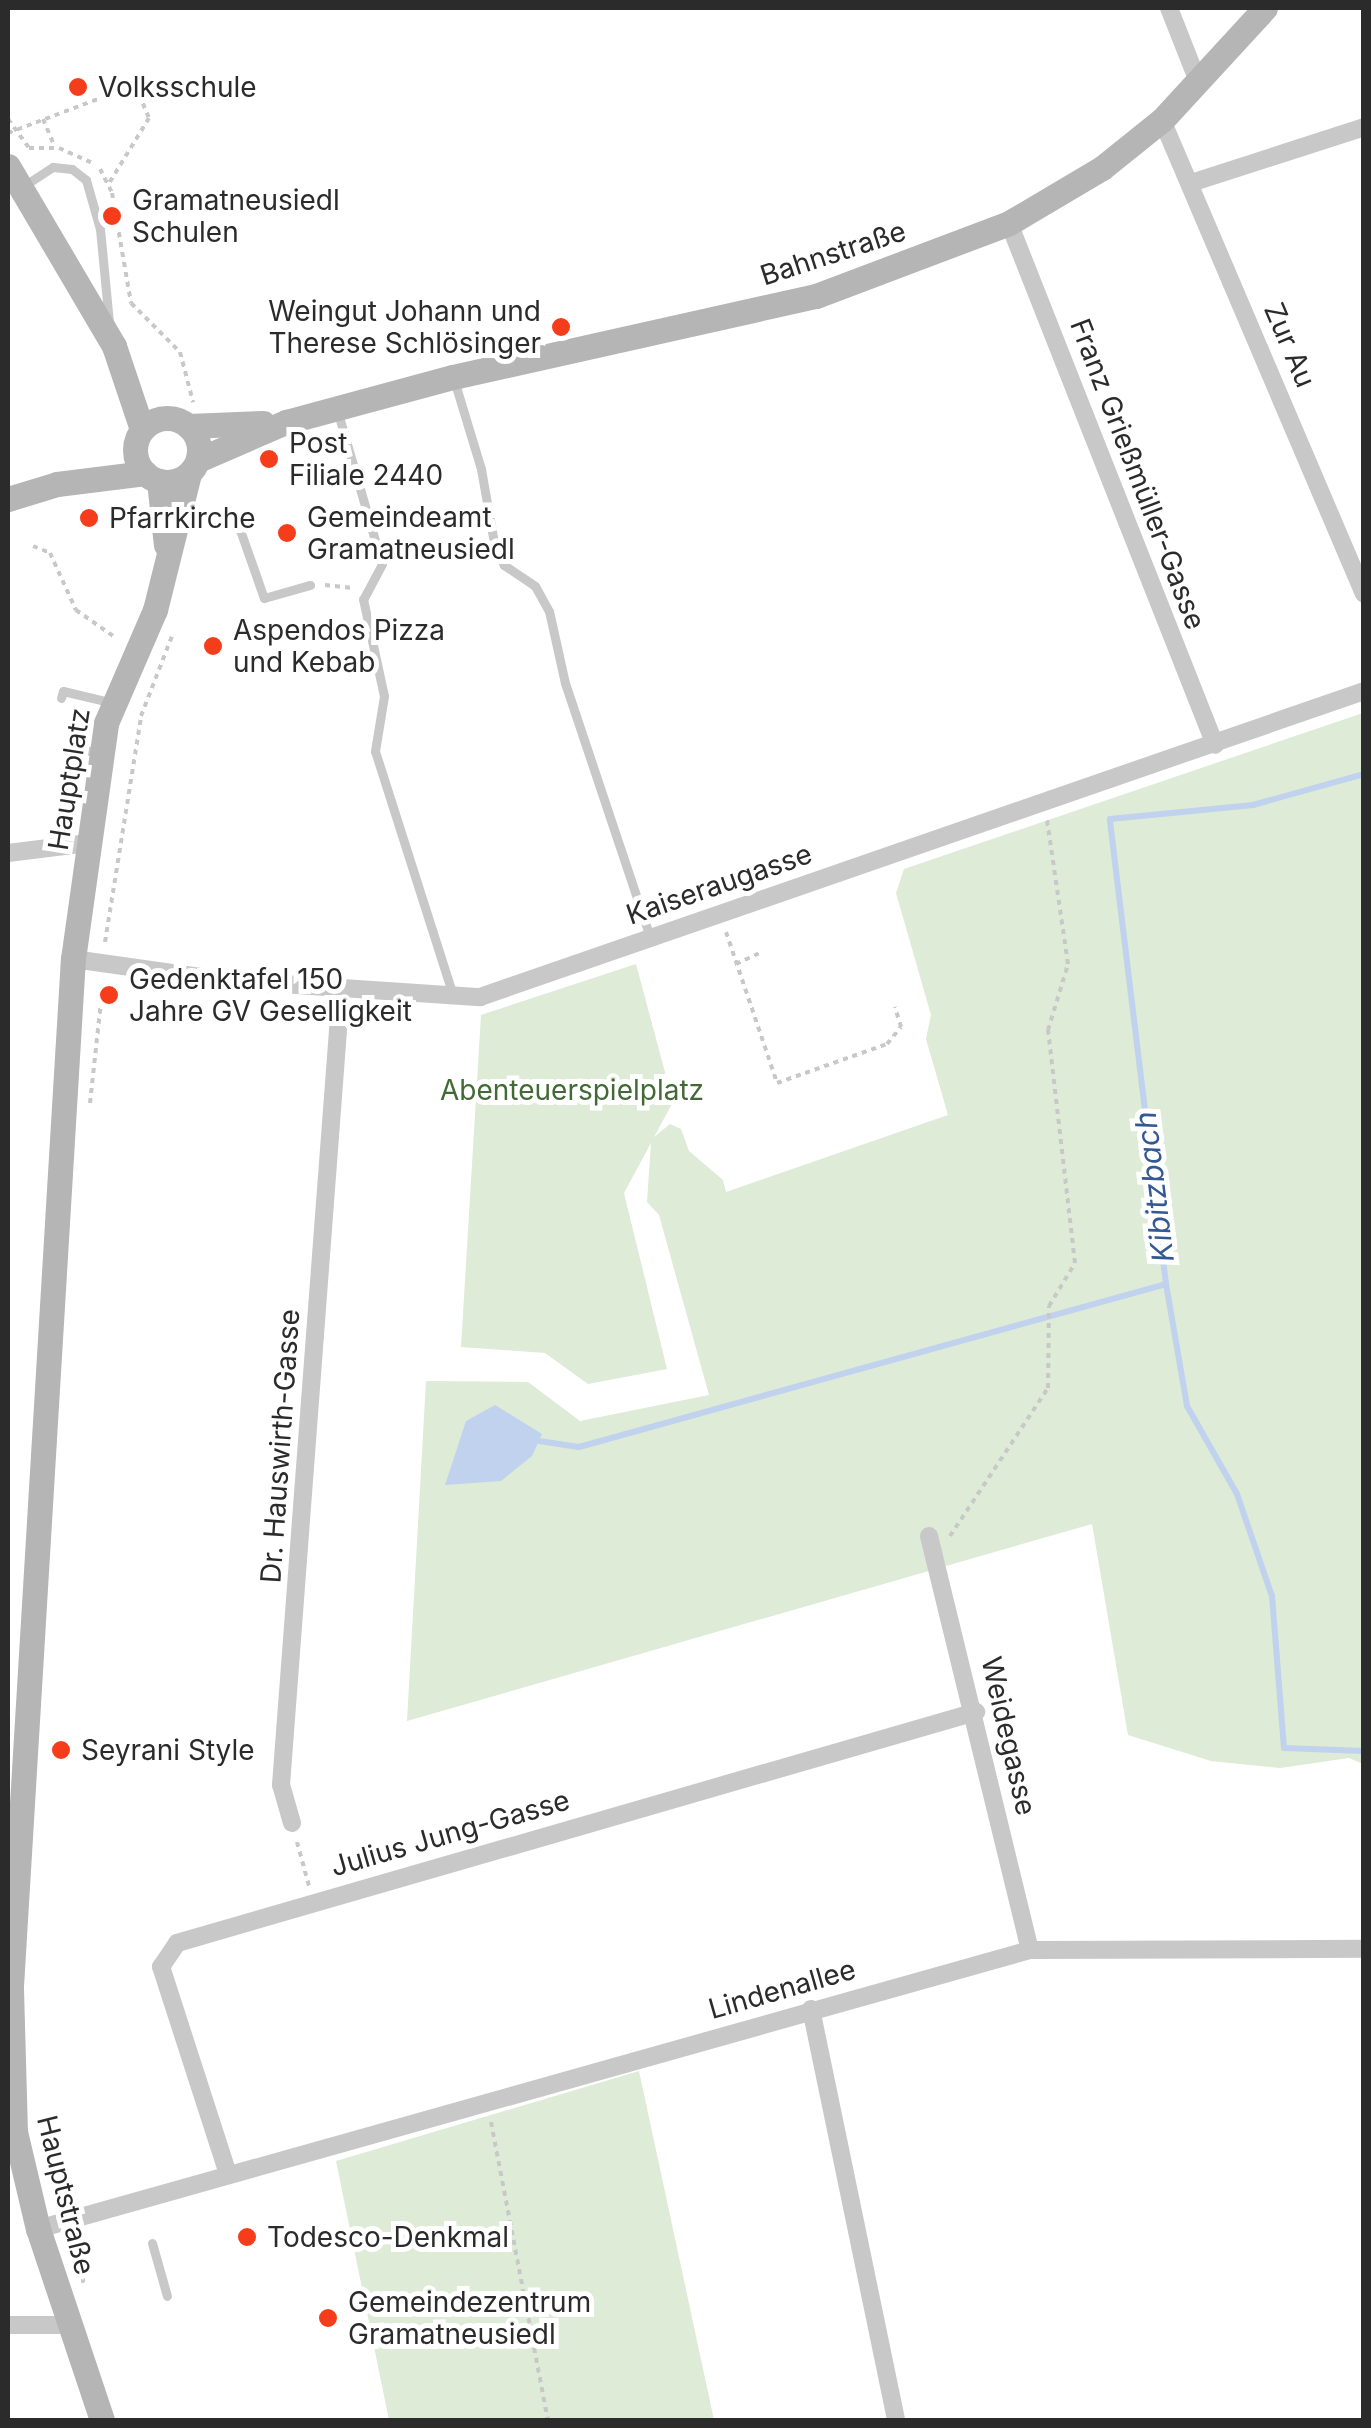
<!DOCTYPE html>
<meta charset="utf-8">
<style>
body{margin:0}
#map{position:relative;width:1371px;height:2428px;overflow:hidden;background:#fff;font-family:Inter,sans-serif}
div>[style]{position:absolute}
.green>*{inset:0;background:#ddebd7}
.water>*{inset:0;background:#c0d2ed}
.stream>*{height:6px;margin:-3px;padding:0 3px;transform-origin:3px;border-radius:3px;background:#c0d2ed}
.path>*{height:4px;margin-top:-2px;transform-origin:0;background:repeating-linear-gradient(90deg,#c8c8c8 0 5px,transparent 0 10px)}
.lane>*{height:9px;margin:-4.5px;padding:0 4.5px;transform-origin:4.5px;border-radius:4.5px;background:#c8c8c8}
.street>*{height:18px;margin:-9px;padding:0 9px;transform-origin:9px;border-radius:9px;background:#c8c8c8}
.secondary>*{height:25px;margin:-12.5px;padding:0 12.5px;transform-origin:12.5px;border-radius:12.5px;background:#b5b5b5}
.secondary>.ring{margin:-12.5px;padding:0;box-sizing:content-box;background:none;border:25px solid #b5b5b5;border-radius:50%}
.dots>*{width:28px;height:28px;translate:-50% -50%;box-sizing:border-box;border:5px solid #fff;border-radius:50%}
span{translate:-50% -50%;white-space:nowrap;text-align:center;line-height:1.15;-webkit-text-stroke:10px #fff;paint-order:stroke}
.poi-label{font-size:28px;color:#2b2b2b}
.left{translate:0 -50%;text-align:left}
.right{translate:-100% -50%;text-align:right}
.street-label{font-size:28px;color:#2b2b2b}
.park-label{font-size:28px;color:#426a36}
.water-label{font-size:30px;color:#335894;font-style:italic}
.frame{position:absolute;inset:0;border:10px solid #2b2b2b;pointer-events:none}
</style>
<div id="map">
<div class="green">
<i style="clip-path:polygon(1363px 713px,1363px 1764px,1349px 1758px,1280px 1768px,1211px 1761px,1128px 1735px,1092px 1524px,407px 1721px,426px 1381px,528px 1382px,580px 1421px,709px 1395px,659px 1215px,647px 1202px,651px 1143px,624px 1193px,667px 1369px,588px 1384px,545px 1353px,461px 1347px,481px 1015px,636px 964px,673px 1102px,654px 1137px,670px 1124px,681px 1129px,689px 1151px,723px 1180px,726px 1192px,948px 1115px,926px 1039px,931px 1015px,896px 893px,904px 869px)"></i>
<i style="clip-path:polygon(639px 2071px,714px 2420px,389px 2420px,336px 2161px)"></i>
</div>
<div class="water">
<i style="clip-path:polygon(495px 1405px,542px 1434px,532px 1456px,501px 1481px,445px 1485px,466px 1421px)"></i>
</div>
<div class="stream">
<i style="left:1166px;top:1284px;width:124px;rotate:80.2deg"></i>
<i style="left:1187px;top:1406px;width:101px;rotate:60.4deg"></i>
<i style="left:1237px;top:1494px;width:108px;rotate:71.1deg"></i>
<i style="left:1272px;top:1596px;width:152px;rotate:85.5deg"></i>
<i style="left:1284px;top:1748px;width:80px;rotate:2.1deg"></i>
<i style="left:539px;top:1441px;width:40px;rotate:8.5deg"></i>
<i style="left:579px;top:1447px;width:609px;rotate:-15.52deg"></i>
<i style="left:1166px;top:1284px;width:468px;rotate:-96.9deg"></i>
<i style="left:1110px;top:819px;width:144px;rotate:-5.6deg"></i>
<i style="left:1253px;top:805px;width:115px;rotate:-15.6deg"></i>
</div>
<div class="path">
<i style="left:8px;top:119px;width:36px;rotate:54deg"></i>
<i style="left:29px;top:148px;width:30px"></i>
<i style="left:59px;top:148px;width:37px;rotate:24deg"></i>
<i style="left:43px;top:119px;width:30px;rotate:67deg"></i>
<i style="left:8px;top:133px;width:136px;rotate:-20.7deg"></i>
<i style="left:135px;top:85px;width:36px;rotate:67deg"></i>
<i style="left:149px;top:118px;width:79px;rotate:121.5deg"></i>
<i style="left:100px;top:169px;width:27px;rotate:63deg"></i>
<i style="left:112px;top:193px;width:112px;rotate:80.2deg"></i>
<i style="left:131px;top:303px;width:69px;rotate:45deg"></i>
<i style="left:180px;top:352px;width:52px;rotate:75.4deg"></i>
<i style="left:33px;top:546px;width:18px;rotate:22deg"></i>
<i style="left:50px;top:553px;width:63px;rotate:65.5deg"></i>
<i style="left:76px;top:610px;width:49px;rotate:35deg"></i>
<i style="left:325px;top:585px;width:28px;rotate:6deg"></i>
<i style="left:726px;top:932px;width:159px;rotate:71.3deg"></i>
<i style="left:777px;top:1083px;width:117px;rotate:-19.5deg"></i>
<i style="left:887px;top:1044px;width:22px;rotate:-51deg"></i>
<i style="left:901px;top:1027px;width:21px;rotate:-107deg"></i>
<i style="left:105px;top:942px;width:229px;rotate:-80.9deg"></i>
<i style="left:141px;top:716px;width:86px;rotate:-68.8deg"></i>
<i style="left:736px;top:964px;width:29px;rotate:-25deg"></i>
<i style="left:90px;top:1103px;width:120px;rotate:-83.8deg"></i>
<i style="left:950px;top:1536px;width:178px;rotate:-56.5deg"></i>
<i style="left:1048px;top:1388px;width:82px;rotate:-89.3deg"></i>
<i style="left:1049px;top:1306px;width:50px;rotate:-58.8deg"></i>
<i style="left:1075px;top:1263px;width:235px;rotate:-96.6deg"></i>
<i style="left:1048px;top:1030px;width:69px;rotate:-73.1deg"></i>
<i style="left:1068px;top:964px;width:146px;rotate:-98.3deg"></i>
<i style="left:297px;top:1842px;width:46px;rotate:74.7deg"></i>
<i style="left:491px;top:2122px;width:303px;rotate:79.2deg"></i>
<i style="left:77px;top:2238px;width:49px;rotate:81.9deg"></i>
</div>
<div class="lane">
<i style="left:22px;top:187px;width:37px;rotate:-33deg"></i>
<i style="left:53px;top:167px;width:19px;rotate:6deg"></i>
<i style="left:72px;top:169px;width:18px;rotate:38deg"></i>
<i style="left:86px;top:180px;width:51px;rotate:74.1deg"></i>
<i style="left:100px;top:229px;width:93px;rotate:84.5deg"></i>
<i style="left:454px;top:380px;width:93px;rotate:73.1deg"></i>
<i style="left:481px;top:469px;width:75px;rotate:80deg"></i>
<i style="left:494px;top:543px;width:24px;rotate:66deg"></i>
<i style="left:504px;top:565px;width:37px;rotate:34deg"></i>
<i style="left:535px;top:586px;width:29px;rotate:61deg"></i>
<i style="left:549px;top:611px;width:74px;rotate:77.5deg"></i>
<i style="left:565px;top:683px;width:268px;rotate:71.5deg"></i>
<i style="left:338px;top:413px;width:157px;rotate:73.8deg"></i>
<i style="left:382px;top:564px;width:40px;rotate:118deg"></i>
<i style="left:363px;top:599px;width:99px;rotate:77.8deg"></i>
<i style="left:384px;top:696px;width:56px;rotate:99.3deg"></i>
<i style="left:375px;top:751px;width:257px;rotate:72.3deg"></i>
<i style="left:184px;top:514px;width:50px;rotate:-1.1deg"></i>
<i style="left:234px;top:513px;width:90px;rotate:70.6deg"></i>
<i style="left:264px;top:598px;width:48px;rotate:-15.8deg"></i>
<i style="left:61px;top:698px;width:7px;rotate:-74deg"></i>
<i style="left:63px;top:691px;width:47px;rotate:13.4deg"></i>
<i style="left:75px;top:750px;width:22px;rotate:3deg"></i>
<i style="left:152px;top:2243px;width:55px;rotate:74.2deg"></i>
</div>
<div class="street">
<i style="left:1169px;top:8px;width:82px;rotate:68.5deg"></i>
<i style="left:1162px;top:120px;width:515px;rotate:66.92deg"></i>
<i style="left:1191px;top:183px;width:182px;rotate:-17.9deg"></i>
<i style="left:1009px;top:223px;width:561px;rotate:68.46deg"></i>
<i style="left:8px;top:853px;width:81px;rotate:-7.1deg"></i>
<i style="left:73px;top:959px;width:150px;rotate:8deg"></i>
<i style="left:222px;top:980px;width:259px;rotate:3.8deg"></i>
<i style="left:480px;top:997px;width:935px;rotate:-19.09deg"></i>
<i style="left:929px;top:1536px;width:426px;rotate:76.3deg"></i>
<i style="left:292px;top:1823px;width:40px;rotate:-106deg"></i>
<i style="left:281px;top:1785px;width:796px;rotate:-85.68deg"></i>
<i style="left:811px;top:2009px;width:420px;rotate:78.3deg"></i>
<i style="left:228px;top:2174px;width:218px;rotate:-107.9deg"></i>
<i style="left:161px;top:1967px;width:29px;rotate:-56deg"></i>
<i style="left:177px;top:1943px;width:832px;rotate:-16.13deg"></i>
<i style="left:38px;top:2229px;width:1030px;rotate:-15.71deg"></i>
<i style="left:1030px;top:1950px;width:334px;rotate:-0.2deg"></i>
<i style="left:8px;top:2325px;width:60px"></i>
</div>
<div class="secondary">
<i style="left:8px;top:166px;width:209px;rotate:59.5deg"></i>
<i style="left:114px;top:346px;width:88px;rotate:71.4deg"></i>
<i class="ring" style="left:135px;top:418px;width:39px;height:39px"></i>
<i style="left:188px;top:426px;width:75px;rotate:-2.3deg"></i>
<i style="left:198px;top:460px;width:96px;rotate:-23.4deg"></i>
<i style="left:286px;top:422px;width:173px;rotate:-15.1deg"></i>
<i style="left:453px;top:377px;width:372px;rotate:-12.6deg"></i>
<i style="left:816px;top:296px;width:206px;rotate:-20.7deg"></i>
<i style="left:1009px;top:223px;width:108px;rotate:-30.6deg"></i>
<i style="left:1102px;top:168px;width:77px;rotate:-38.7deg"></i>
<i style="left:1162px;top:120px;width:152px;rotate:-47.4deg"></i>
<i style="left:159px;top:481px;width:64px;rotate:83.8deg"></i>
<i style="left:8px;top:499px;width:51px;rotate:-17deg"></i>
<i style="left:57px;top:484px;width:89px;rotate:-7.1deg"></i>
<i style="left:102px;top:2420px;width:201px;rotate:-108.5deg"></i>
<i style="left:38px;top:2229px;width:100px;rotate:-103.3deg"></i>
<i style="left:15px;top:2132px;width:146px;rotate:-91.6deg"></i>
<i style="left:11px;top:1986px;width:1029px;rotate:-86.55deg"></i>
<i style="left:73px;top:959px;width:238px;rotate:-82deg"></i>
<i style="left:106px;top:723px;width:123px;rotate:-66.6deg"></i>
<i style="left:155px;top:610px;width:140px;rotate:-76deg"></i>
</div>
<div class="dots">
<i style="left:78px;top:87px;background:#f53c1b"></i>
<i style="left:112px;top:216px;background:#f53c1b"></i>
<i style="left:561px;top:327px;background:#f53c1b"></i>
<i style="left:269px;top:459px;background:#f53c1b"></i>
<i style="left:89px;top:518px;background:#f53c1b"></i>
<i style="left:287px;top:533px;background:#f53c1b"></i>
<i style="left:213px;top:646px;background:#f53c1b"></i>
<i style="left:109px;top:995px;background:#f53c1b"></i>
<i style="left:61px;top:1750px;background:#f53c1b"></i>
<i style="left:247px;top:2237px;background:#f53c1b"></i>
<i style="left:328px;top:2318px;background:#f53c1b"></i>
</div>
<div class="poi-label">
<span class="left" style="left:98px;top:87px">Volksschule</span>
<span class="left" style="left:132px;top:216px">Gramatneusiedl<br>Schulen</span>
<span class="right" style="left:541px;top:327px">Weingut Johann und<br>Therese Schlösinger</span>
<span class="left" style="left:289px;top:459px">Post<br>Filiale 2440</span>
<span class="left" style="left:307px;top:533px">Gemeindeamt<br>Gramatneusiedl</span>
<span class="left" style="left:109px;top:518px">Pfarrkirche</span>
<span class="left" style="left:233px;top:646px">Aspendos Pizza<br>und Kebab</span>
<span class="left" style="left:129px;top:995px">Gedenktafel 150<br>Jahre GV Geselligkeit</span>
<span class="left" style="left:81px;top:1750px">Seyrani Style</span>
<span class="left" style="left:267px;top:2237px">Todesco-Denkmal</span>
<span class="left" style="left:348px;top:2318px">Gemeindezentrum<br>Gramatneusiedl</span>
</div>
<div class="street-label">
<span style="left:833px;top:253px;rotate:-18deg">Bahnstraße</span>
<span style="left:1290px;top:345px;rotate:67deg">Zur Au</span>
<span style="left:1138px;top:474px;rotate:69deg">Franz Grießmüller-Gasse</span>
<span style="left:69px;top:779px;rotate:-81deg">Hauptplatz</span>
<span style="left:719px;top:884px;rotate:-19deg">Kaiseraugasse</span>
<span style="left:280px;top:1446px;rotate:-86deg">Dr. Hauswirth-Gasse</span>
<span style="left:1009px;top:1736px;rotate:77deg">Weidegasse</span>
<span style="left:450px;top:1833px;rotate:-16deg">Julius Jung-Gasse</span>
<span style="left:782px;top:1989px;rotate:-16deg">Lindenallee</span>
<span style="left:66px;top:2195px;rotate:76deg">Hauptstraße</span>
</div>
<div class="park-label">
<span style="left:572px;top:1090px">Abenteuerspielplatz</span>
</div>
<div class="water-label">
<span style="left:1154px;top:1187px;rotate:-97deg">Kibitzbach</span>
</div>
<div class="frame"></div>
</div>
